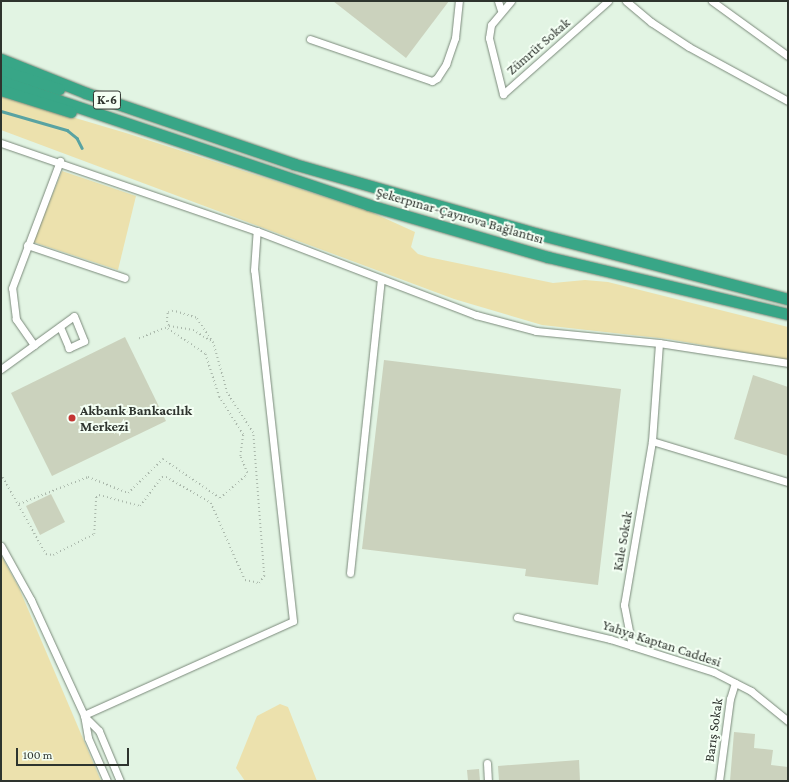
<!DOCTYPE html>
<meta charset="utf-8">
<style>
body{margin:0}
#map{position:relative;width:789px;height:782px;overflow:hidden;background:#e2f4e3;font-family:"Crimson Pro",serif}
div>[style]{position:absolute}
.green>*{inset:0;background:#ece1ad}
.stream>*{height:2.5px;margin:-1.25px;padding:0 1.25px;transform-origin:1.25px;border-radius:1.25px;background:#59a3a2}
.building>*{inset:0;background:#cbd2bd}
.path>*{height:1.5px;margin-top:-0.75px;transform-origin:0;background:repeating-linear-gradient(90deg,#abb9ac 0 1px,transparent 0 4px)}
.roads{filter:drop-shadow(0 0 1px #7a897a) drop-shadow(0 0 1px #7a897a)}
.minor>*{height:7px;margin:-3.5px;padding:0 3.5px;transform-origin:3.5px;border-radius:3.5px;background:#fff}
.highway>*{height:11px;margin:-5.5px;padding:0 5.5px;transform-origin:5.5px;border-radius:5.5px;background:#38a687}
.dots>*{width:11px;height:11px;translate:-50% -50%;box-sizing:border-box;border:2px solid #f4fff4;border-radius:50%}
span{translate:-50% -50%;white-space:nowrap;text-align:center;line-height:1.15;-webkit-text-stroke:4px #f4fff4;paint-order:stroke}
.shield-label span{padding:1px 3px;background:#f4fff4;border:1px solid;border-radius:3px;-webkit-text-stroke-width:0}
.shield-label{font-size:13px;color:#2e342e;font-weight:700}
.street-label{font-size:14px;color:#2e342e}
.poi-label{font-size:14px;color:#2e342e;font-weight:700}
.left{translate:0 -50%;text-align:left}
.frame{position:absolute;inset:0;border:2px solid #2e342e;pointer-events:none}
.scale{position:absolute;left:16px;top:748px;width:113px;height:18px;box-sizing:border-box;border:2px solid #2e342e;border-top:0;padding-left:5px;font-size:12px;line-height:14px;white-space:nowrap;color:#2e342e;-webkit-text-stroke:3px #f4fff4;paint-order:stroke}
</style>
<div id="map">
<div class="green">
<i style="clip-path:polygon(1px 96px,126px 133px,371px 212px,415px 232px,411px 247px,418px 254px,428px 257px,553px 283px,585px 280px,608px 282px,788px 327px,788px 360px,668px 339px,542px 325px,454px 299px,1px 130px)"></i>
<i style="clip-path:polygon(62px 171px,136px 196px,118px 270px,33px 242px)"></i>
<i style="clip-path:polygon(1px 555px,19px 588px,101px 781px,1px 781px)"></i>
<i style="clip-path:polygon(280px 704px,288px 707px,317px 781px,245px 781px,236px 768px,257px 716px)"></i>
</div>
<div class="stream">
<i style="left:1px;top:111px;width:69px;rotate:16.1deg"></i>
<i style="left:67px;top:130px;width:13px;rotate:39deg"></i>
<i style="left:77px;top:138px;width:11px;rotate:63deg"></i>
</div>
<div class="building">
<i style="clip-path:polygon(333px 1px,449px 1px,406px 58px)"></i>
<i style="clip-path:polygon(125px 337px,166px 421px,52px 476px,11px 393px)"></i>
<i style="clip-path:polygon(384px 360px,621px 389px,598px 585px,525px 576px,526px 569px,362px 549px)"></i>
<i style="clip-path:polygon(753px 375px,788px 387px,788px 456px,734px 439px)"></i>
<i style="clip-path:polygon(51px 494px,65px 522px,40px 535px,26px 506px)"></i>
<i style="clip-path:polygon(734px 732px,755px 734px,754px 748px,773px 750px,771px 765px,788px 767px,788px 781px,730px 781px)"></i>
<i style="clip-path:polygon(579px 760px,580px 781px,499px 781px,498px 766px)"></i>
<i style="clip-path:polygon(479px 769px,480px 781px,468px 781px,467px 770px)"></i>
</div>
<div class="path">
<i style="left:1px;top:474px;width:92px;rotate:60.6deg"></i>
<i style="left:46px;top:554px;width:7px;rotate:8deg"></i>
<i style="left:53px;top:555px;width:46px;rotate:-27.1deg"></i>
<i style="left:94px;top:534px;width:37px;rotate:-87deg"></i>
<i style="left:96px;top:497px;width:4px;rotate:-34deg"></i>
<i style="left:99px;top:495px;width:42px;rotate:15deg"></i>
<i style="left:140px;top:506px;width:36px;rotate:-53deg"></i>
<i style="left:162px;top:477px;width:4px"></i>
<i style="left:166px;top:477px;width:52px;rotate:30deg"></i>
<i style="left:211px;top:503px;width:84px;rotate:66.2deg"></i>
<i style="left:245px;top:580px;width:14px;rotate:12deg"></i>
<i style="left:259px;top:583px;width:9px;rotate:-54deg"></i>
<i style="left:264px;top:576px;width:143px;rotate:-94.4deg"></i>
<i style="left:253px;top:433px;width:48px;rotate:-123deg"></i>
<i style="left:227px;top:393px;width:52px;rotate:-105.6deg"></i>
<i style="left:213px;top:343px;width:30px;rotate:-124deg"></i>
<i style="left:196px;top:318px;width:24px;rotate:-163deg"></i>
<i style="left:173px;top:311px;width:5px;rotate:158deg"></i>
<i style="left:168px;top:313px;width:8px;rotate:97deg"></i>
<i style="left:167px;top:321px;width:5px;rotate:68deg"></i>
<i style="left:169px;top:326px;width:24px;rotate:9deg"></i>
<i style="left:193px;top:330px;width:21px;rotate:31deg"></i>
<i style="left:19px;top:504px;width:74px;rotate:-21.4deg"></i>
<i style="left:88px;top:477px;width:43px;rotate:21.8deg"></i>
<i style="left:128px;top:493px;width:49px;rotate:-44.2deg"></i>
<i style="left:163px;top:459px;width:69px;rotate:34.4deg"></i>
<i style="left:220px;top:498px;width:33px;rotate:-41deg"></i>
<i style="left:245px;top:476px;width:4px;rotate:-56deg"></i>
<i style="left:247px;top:473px;width:18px;rotate:-112deg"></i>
<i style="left:240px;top:456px;width:21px;rotate:-82deg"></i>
<i style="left:243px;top:435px;width:45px;rotate:-122.3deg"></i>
<i style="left:219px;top:397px;width:45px;rotate:-108deg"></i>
<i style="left:205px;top:354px;width:47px;rotate:-146.3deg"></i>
<i style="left:166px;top:328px;width:29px;rotate:158deg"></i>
</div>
<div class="roads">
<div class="minor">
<i style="left:498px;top:1px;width:9px;rotate:72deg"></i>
<i style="left:511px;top:1px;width:31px;rotate:130deg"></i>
<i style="left:491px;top:25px;width:13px;rotate:99deg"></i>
<i style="left:489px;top:38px;width:58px;rotate:76deg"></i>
<i style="left:503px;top:94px;width:140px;rotate:-41.5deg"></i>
<i style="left:626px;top:1px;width:33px;rotate:40deg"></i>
<i style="left:651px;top:22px;width:45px;rotate:33.3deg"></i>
<i style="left:689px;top:47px;width:113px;rotate:28.6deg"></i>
<i style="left:712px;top:1px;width:94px;rotate:35.9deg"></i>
<i style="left:310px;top:39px;width:129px;rotate:19deg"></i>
<i style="left:432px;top:81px;width:6px;rotate:-31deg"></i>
<i style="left:437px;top:78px;width:17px;rotate:-57deg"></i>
<i style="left:446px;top:64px;width:28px;rotate:-71deg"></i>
<i style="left:455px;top:38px;width:37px;rotate:-84deg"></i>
<i style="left:1px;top:143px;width:271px;rotate:19deg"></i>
<i style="left:257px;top:231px;width:235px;rotate:21deg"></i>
<i style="left:476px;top:315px;width:62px;rotate:14.9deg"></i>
<i style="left:536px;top:331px;width:124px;rotate:5.6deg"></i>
<i style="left:659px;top:343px;width:131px;rotate:8.8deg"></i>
<i style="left:27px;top:245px;width:103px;rotate:18.6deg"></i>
<i style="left:34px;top:345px;width:49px;rotate:-35.9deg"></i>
<i style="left:74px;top:316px;width:27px;rotate:68deg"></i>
<i style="left:84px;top:341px;width:17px;rotate:155deg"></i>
<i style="left:69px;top:348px;width:23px;rotate:-113deg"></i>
<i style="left:1px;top:369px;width:41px;rotate:-36deg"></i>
<i style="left:34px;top:345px;width:32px;rotate:-125deg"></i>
<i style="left:16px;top:319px;width:31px;rotate:-97deg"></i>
<i style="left:12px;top:288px;width:136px;rotate:-69.3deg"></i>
<i style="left:652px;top:441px;width:142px;rotate:16.8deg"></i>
<i style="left:1px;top:546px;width:62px;rotate:60.9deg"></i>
<i style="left:31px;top:600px;width:127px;rotate:65.3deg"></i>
<i style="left:84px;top:715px;width:23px;rotate:80deg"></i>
<i style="left:88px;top:738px;width:47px;rotate:66.2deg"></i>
<i style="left:350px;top:573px;width:295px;rotate:-84deg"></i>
<i style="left:517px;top:617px;width:96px;rotate:13.3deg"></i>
<i style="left:610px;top:639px;width:109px;rotate:17.6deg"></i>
<i style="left:714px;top:672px;width:42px;rotate:27.2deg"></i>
<i style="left:751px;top:691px;width:48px;rotate:39deg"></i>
<i style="left:632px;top:646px;width:42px;rotate:-101deg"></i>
<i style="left:624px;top:605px;width:166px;rotate:-80.3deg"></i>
<i style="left:652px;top:441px;width:98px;rotate:-85.9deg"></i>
<i style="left:84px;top:715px;width:229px;rotate:-24.2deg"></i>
<i style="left:293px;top:621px;width:353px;rotate:-96.3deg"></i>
<i style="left:254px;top:270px;width:39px;rotate:-86deg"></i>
<i style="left:84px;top:716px;width:21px;rotate:45deg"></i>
<i style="left:99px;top:731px;width:54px;rotate:67.2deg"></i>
<i style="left:487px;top:763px;width:18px;rotate:87deg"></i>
<i style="left:719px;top:781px;width:83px;rotate:-82.4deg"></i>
<i style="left:730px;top:699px;width:17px;rotate:-73deg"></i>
</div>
<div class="highway">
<i style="left:1px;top:59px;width:92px;rotate:21.8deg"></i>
<i style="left:86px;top:93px;width:220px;rotate:18.8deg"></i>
<i style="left:294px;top:164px;width:254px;rotate:16deg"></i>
<i style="left:538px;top:234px;width:258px;rotate:14.6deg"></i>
<i style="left:1px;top:70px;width:61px;rotate:18.1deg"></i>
<i style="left:1px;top:81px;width:388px;rotate:18.6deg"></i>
<i style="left:369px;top:205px;width:186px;rotate:16.2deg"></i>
<i style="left:548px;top:257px;width:247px;rotate:13.4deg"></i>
<i style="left:1px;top:90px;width:73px;rotate:17.4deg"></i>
</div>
</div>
<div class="dots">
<i style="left:72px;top:418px;background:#c43533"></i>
</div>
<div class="shield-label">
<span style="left:107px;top:100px">K-6</span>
</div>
<div class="street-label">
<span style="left:538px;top:46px;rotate:-41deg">Zümrüt Sokak</span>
<span style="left:460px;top:215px;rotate:16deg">Şekerpınar-Çayırova Bağlantısı</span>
<span style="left:622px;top:541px;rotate:-80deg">Kale Sokak</span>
<span style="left:662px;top:643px;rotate:18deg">Yahya Kaptan Caddesi</span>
<span style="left:713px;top:730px;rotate:-82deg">Barış Sokak</span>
</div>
<div class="poi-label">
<span class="left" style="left:80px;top:418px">Akbank Bankacılık<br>Merkezi</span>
</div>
<div class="frame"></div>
<div class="scale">100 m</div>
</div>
